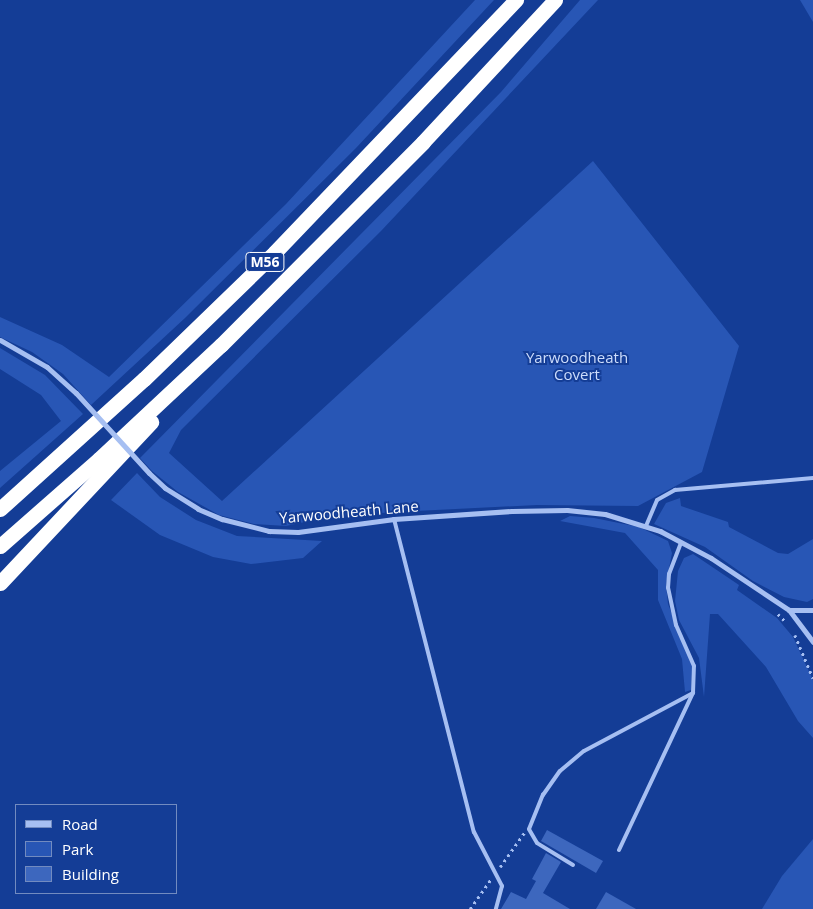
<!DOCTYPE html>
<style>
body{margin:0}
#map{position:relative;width:813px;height:909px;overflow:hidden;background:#143d96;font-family:"Open Sans",sans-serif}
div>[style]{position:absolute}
.green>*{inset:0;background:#2856b5}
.building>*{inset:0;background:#3d67be}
.path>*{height:2.5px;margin-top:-1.25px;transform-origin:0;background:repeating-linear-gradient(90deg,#a6bff2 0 2.5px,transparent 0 6.5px)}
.lane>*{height:4px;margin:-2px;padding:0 2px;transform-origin:2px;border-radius:2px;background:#a6bff2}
.street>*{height:5px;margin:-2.5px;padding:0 2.5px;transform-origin:2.5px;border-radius:2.5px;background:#a6bff2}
.highway>*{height:15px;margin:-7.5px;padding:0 7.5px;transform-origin:7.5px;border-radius:7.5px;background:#fff}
.street-bridge>*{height:5px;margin:-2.5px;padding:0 2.5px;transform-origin:2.5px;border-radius:2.5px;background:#a6bff2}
span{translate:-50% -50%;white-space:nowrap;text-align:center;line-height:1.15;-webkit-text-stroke:4px #143d96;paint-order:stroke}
.shield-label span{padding:1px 4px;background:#143d96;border:1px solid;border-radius:4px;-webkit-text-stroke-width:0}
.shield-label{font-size:14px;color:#fff;font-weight:700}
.park-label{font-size:15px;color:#cdddfc}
.street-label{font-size:15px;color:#fff}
.legend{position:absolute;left:15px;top:804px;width:162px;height:90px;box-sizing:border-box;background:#143d96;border:1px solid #728bc0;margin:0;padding:6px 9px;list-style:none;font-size:15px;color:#fff}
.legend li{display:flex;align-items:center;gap:10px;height:25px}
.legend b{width:25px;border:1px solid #728bc0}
</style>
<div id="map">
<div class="green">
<i style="clip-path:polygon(475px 0,494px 0,356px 148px,185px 318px,91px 405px,63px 374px,32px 352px,0 337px,0 317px,62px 345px,109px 377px,286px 204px)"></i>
<i style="clip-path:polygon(580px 0,598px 0,381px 231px,181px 430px,169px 453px,222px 501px,593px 161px,739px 346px,702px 472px,638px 506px,537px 505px,395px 512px,328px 517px,286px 526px,254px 524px,219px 515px,178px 492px,152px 471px,140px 458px,501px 92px)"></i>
<i style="clip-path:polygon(800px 0,813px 0,813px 22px)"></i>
<i style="clip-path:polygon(0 348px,45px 375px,83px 414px,0 488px,0 471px,61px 421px,41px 395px,0 369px)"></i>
<i style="clip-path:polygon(137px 473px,160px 497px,196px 520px,237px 536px,322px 541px,303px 558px,251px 564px,213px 557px,160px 535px,111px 500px)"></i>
<i style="clip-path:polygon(680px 498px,681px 506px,728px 522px,729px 527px,778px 553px,788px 554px,813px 539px,813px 599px,807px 602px,784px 597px,753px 581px,705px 547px,654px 524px,666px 503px)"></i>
<i style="clip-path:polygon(570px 516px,594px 518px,639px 527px,668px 541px,672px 553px,666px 584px,668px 604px,692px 665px,691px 690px,685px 692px,682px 659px,658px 600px,658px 570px,625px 533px,560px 521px)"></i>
<i style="clip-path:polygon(693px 554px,739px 585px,737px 590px,777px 618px,793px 637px,813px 680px,813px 738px,798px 721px,766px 667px,718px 614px,710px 614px,704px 697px,699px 658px,679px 620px,675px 601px,678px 571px,684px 558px)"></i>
<i style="clip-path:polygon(813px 839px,813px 909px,762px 909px,782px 876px)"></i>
</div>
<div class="building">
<i style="clip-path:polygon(547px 830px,603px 861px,596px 873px,541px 841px)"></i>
<i style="clip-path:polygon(546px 853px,561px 862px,543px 893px,570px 909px,501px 909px,511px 892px,526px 899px,536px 881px,532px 879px)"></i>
<i style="clip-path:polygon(606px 892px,636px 909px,596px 909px)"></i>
</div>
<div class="path">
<i style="left:778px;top:614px;width:11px;rotate:45deg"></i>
<i style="left:795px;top:635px;width:47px;rotate:67.3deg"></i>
<i style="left:500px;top:867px;width:42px;rotate:-54.8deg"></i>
<i style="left:470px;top:909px;width:37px;rotate:-55deg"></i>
</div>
<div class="lane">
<i style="left:394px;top:519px;width:323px;rotate:75.7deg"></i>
<i style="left:474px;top:832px;width:61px;rotate:62.6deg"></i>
<i style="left:502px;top:886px;width:24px;rotate:105deg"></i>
<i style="left:646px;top:526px;width:28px;rotate:-67deg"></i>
<i style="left:657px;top:500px;width:21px;rotate:-29deg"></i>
<i style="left:675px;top:490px;width:139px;rotate:-5deg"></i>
<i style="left:619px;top:850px;width:174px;rotate:-64.8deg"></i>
<i style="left:573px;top:865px;width:42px;rotate:-148.6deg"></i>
<i style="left:537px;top:843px;width:16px;rotate:-120deg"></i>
<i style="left:529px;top:829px;width:37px;rotate:-68deg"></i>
<i style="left:543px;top:795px;width:29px;rotate:-55deg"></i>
<i style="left:560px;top:771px;width:31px;rotate:-40deg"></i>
<i style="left:584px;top:751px;width:123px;rotate:-28deg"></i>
<i style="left:693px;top:693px;width:27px;rotate:-88deg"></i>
<i style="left:694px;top:666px;width:45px;rotate:-113.7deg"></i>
<i style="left:676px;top:625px;width:38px;rotate:-102deg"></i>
<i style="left:668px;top:588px;width:14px;rotate:-86deg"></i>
<i style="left:669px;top:574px;width:34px;rotate:-69deg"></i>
</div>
<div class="street">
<i style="left:0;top:340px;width:54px;rotate:29.9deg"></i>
<i style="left:47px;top:367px;width:39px;rotate:42deg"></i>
<i style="left:149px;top:473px;width:22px;rotate:43deg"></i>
<i style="left:165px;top:488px;width:39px;rotate:32deg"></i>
<i style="left:198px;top:509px;width:26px;rotate:23deg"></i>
<i style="left:222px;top:519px;width:49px;rotate:14.3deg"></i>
<i style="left:269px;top:531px;width:29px;rotate:2deg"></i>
<i style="left:298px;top:532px;width:97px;rotate:-7.7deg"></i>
<i style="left:394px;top:519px;width:118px;rotate:-3.9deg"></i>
<i style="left:512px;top:511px;width:55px;rotate:-1deg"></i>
<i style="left:567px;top:510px;width:38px;rotate:6deg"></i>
<i style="left:605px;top:514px;width:58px;rotate:17.2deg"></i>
<i style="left:660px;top:531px;width:58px;rotate:27.9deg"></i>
<i style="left:711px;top:558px;width:94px;rotate:33.7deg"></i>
<i style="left:789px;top:610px;width:24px"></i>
<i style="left:789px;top:610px;width:40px;rotate:53deg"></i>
</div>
<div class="highway">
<i style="left:0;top:509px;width:194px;rotate:-42.1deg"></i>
<i style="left:144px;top:379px;width:182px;rotate:-44.1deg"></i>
<i style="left:275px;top:252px;width:349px;rotate:-46.3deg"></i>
<i style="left:0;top:546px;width:132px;rotate:-41.3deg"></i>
<i style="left:99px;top:459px;width:167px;rotate:-43.1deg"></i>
<i style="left:221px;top:345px;width:286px;rotate:-45.1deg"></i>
<i style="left:423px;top:142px;width:194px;rotate:-47.1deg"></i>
<i style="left:0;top:583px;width:221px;rotate:-46.8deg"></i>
</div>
<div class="street-bridge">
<i style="left:76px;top:393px;width:108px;rotate:47.6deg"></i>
</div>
<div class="shield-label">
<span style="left:265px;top:262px">M56</span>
</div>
<div class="park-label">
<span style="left:577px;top:366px">Yarwoodheath<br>Covert</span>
</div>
<div class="street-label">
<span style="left:349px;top:512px;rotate:-5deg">Yarwoodheath Lane</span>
</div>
<ul class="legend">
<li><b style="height:6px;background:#a6bff2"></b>Road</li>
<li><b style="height:14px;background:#2856b5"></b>Park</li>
<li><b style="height:14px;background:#3d67be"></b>Building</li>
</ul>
</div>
